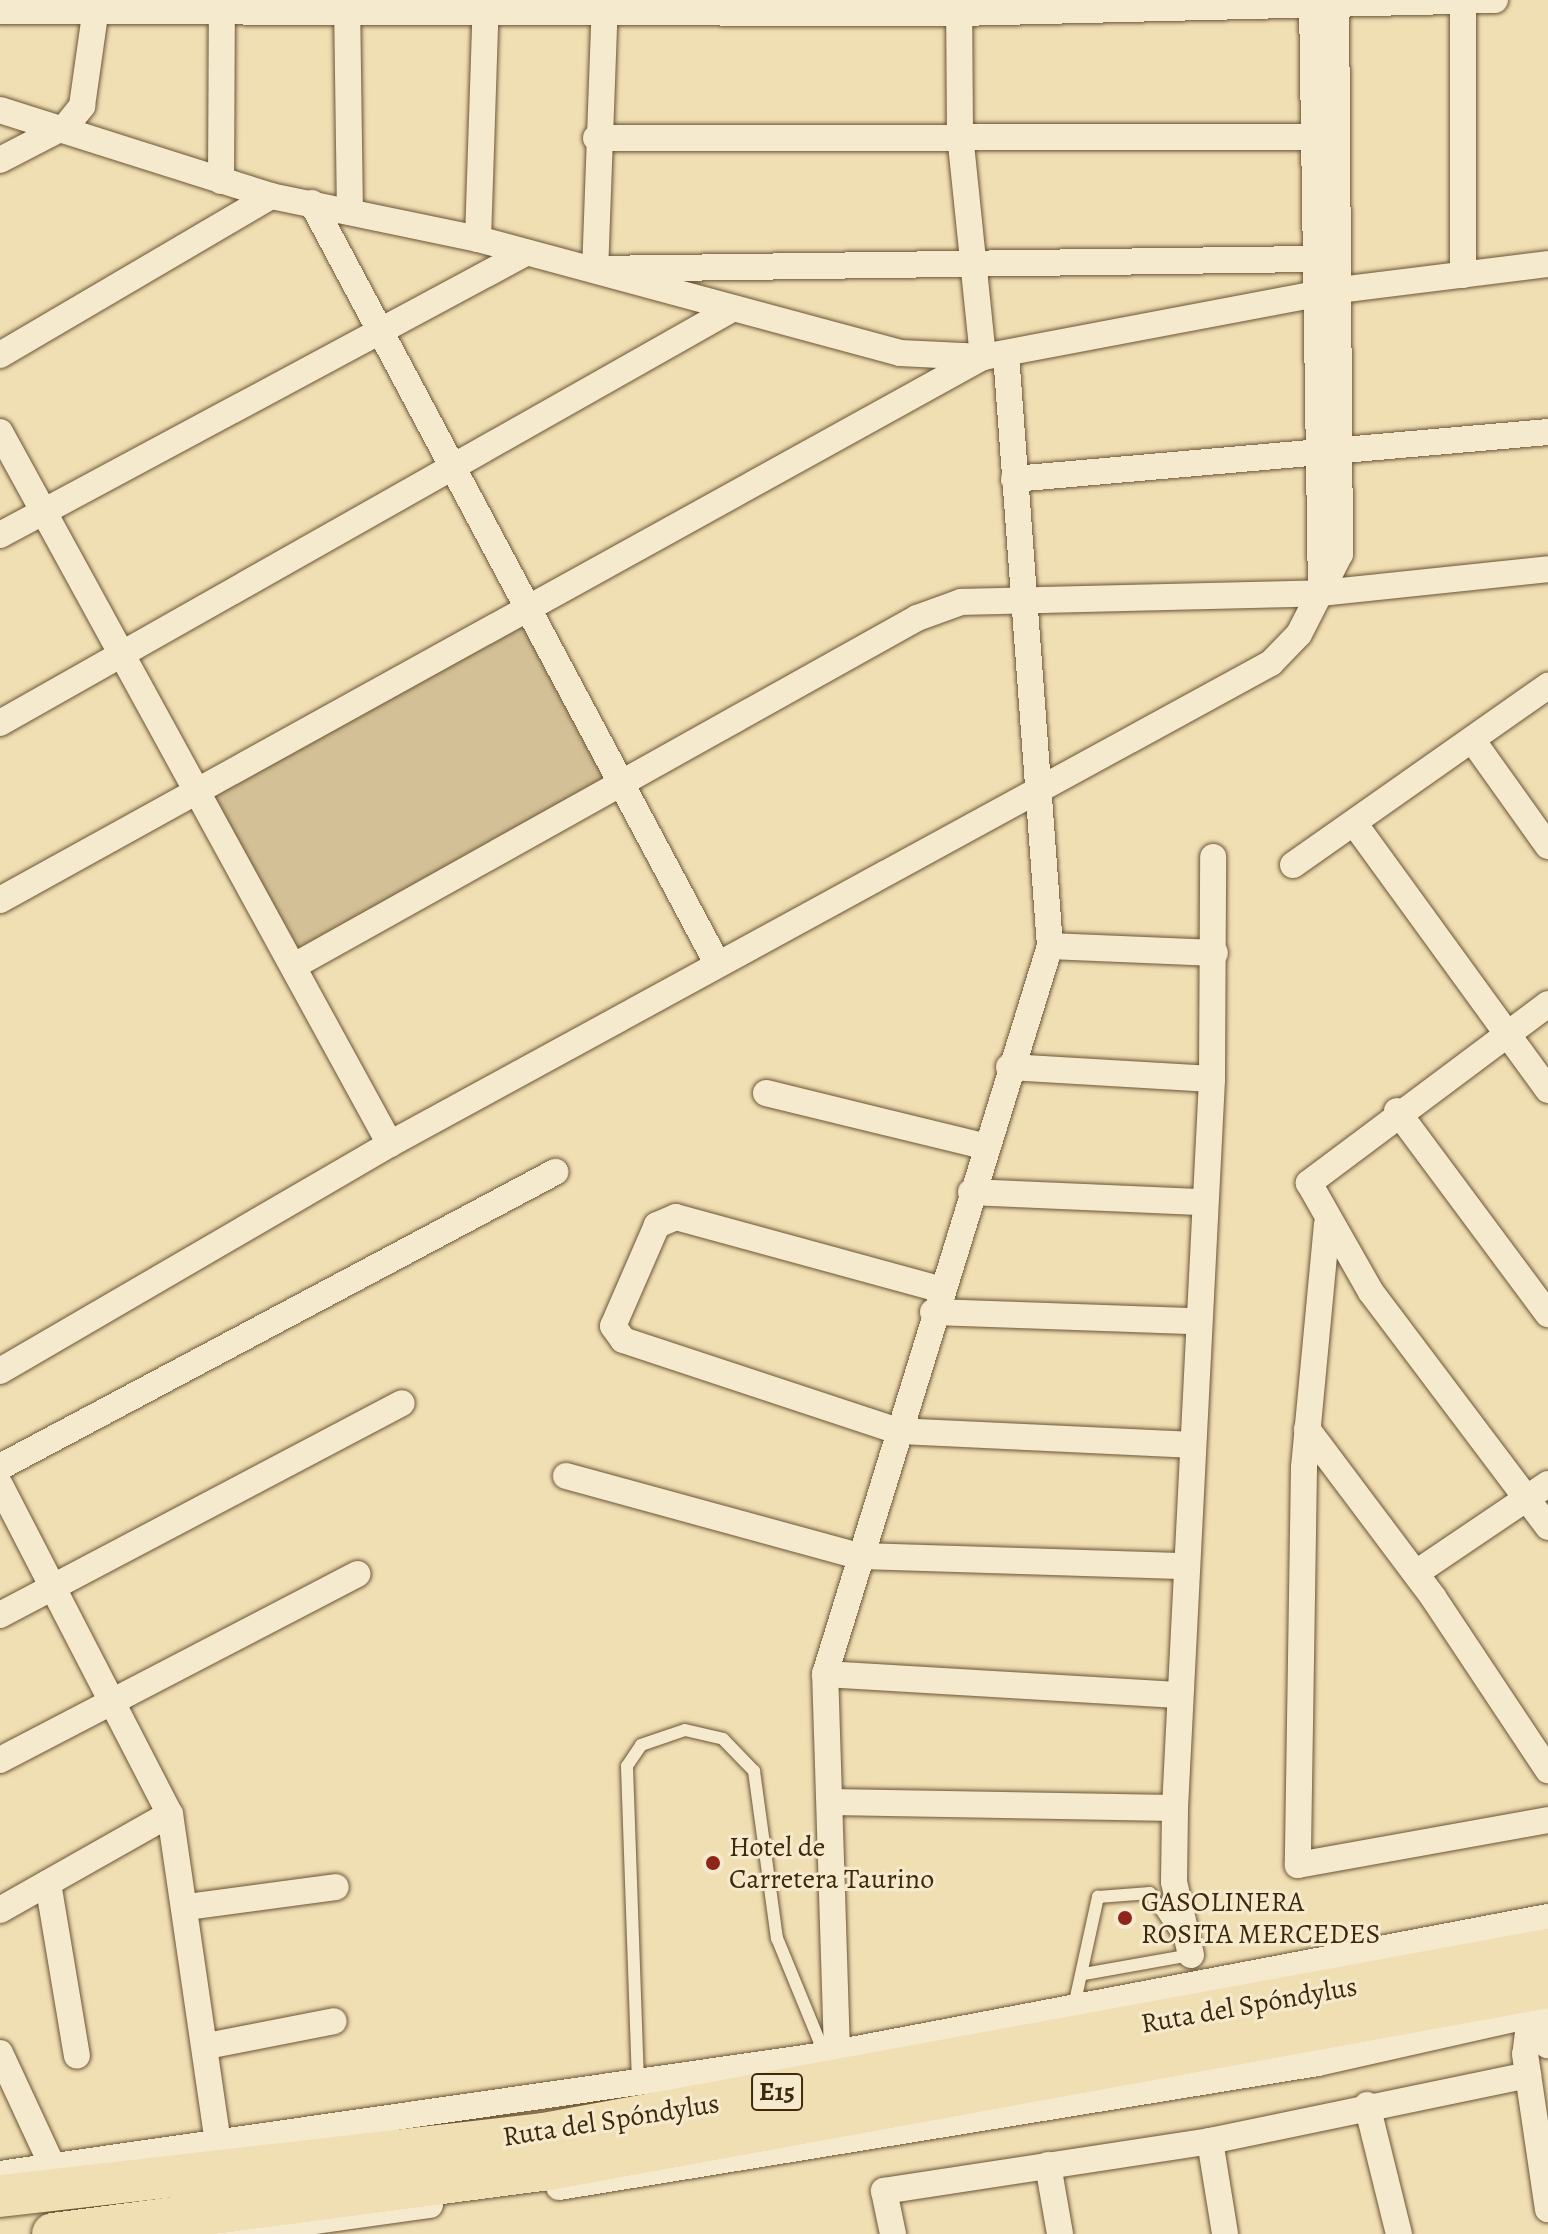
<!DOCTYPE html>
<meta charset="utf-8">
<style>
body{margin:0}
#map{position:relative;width:1548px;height:2234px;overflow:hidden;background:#f1dfb4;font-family:Alegreya,serif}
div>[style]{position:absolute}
.green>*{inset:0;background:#d3c097}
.roads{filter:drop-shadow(0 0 2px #6b5635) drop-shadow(0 0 2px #6b5635)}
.service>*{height:12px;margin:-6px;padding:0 6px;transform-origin:6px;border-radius:6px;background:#f6eace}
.minor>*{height:26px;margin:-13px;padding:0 13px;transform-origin:13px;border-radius:13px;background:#f6eace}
.trunk>*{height:42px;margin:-21px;padding:0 21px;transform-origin:21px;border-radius:21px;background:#f1dfb4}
.dots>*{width:22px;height:22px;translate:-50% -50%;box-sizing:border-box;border:4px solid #f6eace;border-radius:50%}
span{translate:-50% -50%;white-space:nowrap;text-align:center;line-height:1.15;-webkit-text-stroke:6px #f6eace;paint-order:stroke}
.shield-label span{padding:2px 6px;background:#f6eace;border:2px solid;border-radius:6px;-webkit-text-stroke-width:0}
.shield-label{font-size:26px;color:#3e290b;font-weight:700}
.poi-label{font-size:28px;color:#3e290b}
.left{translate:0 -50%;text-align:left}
.street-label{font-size:28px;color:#3e290b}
</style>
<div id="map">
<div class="green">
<i style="clip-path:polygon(530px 622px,613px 784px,300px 952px,209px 788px)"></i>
</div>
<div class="roads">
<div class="service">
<i style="left:1084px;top:1974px;width:109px;rotate:-10.1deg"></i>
<i style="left:1074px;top:2006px;width:112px;rotate:-77.6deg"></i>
<i style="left:1098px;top:1897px;width:52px;rotate:-4.4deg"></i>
<i style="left:1150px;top:1893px;width:54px;rotate:56.3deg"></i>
<i style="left:638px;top:2082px;width:316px;rotate:-92deg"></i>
<i style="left:627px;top:1766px;width:25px;rotate:-56deg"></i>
<i style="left:641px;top:1745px;width:46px;rotate:-18.8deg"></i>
<i style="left:685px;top:1730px;width:39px;rotate:13deg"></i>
<i style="left:723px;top:1739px;width:45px;rotate:45.9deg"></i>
<i style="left:754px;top:1771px;width:169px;rotate:82.2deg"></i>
<i style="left:777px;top:1938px;width:126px;rotate:67.7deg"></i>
</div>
<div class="minor">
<i style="left:347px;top:0;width:211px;rotate:89.2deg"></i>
<i style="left:605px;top:0;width:269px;rotate:92.1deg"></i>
<i style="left:595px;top:269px;width:718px;rotate:-0.8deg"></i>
<i style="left:1312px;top:0;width:593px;rotate:89.13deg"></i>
<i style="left:1463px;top:0;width:275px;rotate:90deg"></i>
<i style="left:0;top:11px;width:959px;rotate:0.12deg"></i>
<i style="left:959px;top:13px;width:536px;rotate:-1.39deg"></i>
<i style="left:0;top:110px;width:284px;rotate:17.6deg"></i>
<i style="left:271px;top:196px;width:211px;rotate:11.7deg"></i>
<i style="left:478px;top:239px;width:437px;rotate:15.1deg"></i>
<i style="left:900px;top:353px;width:83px;rotate:2.8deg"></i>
<i style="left:983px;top:357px;width:362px;rotate:-10.7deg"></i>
<i style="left:1339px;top:290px;width:211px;rotate:-7.1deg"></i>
<i style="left:596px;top:138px;width:716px;rotate:-0.08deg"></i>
<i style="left:0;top:160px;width:74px;rotate:-27.3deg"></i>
<i style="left:66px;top:126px;width:26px;rotate:-51deg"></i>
<i style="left:82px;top:106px;width:107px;rotate:-81.9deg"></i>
<i style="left:221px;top:181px;width:181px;rotate:-89.7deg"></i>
<i style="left:312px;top:203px;width:863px;rotate:61.95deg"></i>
<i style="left:478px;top:239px;width:239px;rotate:-88.1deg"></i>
<i style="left:0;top:355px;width:314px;rotate:-30.4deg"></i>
<i style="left:0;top:432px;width:812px;rotate:61.29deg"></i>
<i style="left:1014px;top:479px;width:536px;rotate:-5.03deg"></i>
<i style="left:0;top:535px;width:592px;rotate:-28.21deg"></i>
<i style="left:0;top:723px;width:841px;rotate:-29.49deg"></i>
<i style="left:1473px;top:741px;width:129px;rotate:54.5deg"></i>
<i style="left:1354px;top:823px;width:330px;rotate:54deg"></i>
<i style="left:1293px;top:865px;width:312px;rotate:-35.1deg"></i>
<i style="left:0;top:900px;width:1123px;rotate:-28.92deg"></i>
<i style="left:983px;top:357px;width:223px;rotate:-95.9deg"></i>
<i style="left:960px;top:135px;width:135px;rotate:-90.4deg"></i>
<i style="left:1050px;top:946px;width:165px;rotate:2.4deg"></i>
<i style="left:294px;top:966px;width:714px;rotate:-29.19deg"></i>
<i style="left:917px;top:618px;width:47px;rotate:-20deg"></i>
<i style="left:961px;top:602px;width:360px;rotate:-1.4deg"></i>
<i style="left:1321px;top:593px;width:228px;rotate:-6deg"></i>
<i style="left:1548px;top:1004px;width:299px;rotate:143.2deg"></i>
<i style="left:1309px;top:1183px;width:125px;rotate:60.4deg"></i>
<i style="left:1371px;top:1292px;width:294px;rotate:53deg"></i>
<i style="left:1009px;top:1067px;width:203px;rotate:3.4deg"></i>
<i style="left:766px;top:1093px;width:223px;rotate:13.7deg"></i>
<i style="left:1397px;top:1111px;width:253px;rotate:53.4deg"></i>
<i style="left:971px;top:1192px;width:232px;rotate:2.5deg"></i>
<i style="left:1327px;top:1224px;width:245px;rotate:95.4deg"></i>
<i style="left:1304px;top:1468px;width:397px;rotate:90.9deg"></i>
<i style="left:1298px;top:1865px;width:254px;rotate:-10.2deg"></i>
<i style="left:939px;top:1289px;width:273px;rotate:-164.7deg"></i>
<i style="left:676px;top:1217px;width:21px;rotate:157deg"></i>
<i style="left:657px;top:1225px;width:110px;rotate:113.5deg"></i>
<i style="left:613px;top:1326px;width:17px;rotate:54deg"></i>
<i style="left:623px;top:1340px;width:290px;rotate:18.3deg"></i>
<i style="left:898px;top:1431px;width:294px;rotate:2.7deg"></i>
<i style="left:933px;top:1312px;width:264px;rotate:2deg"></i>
<i style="left:0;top:1371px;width:451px;rotate:-30.2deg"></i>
<i style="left:390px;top:1144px;width:1004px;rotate:-28.63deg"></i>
<i style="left:1271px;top:663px;width:40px;rotate:-46deg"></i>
<i style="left:1299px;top:634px;width:90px;rotate:-62.9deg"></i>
<i style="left:1340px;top:554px;width:554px;rotate:-90.41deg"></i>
<i style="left:1307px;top:1429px;width:210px;rotate:53.1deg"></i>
<i style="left:1433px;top:1597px;width:208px;rotate:56.4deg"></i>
<i style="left:0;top:1467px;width:629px;rotate:-27.99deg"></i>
<i style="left:566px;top:1476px;width:303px;rotate:15.3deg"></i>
<i style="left:858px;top:1556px;width:325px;rotate:1.8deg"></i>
<i style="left:0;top:1485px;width:370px;rotate:62.7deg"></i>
<i style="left:170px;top:1814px;width:334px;rotate:81.7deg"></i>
<i style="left:1416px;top:1573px;width:159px;rotate:-34deg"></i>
<i style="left:0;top:1615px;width:454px;rotate:-27.8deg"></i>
<i style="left:825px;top:1674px;width:353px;rotate:3.4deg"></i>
<i style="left:0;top:1760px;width:403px;rotate:-27.5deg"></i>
<i style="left:830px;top:1802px;width:345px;rotate:1deg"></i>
<i style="left:48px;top:1883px;width:175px;rotate:80.5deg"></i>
<i style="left:188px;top:1907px;width:149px;rotate:-7.7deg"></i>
<i style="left:0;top:1910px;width:195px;rotate:-29.5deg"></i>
<i style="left:1191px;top:1955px;width:75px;rotate:-103.1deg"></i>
<i style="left:1174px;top:1882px;width:74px;rotate:-89.2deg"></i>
<i style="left:1175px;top:1808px;width:730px;rotate:-87.09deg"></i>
<i style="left:1212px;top:1079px;width:222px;rotate:-89.7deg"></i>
<i style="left:1529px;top:2010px;width:40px;rotate:62deg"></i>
<i style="left:1530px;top:2016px;width:38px;rotate:97deg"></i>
<i style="left:1525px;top:2054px;width:157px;rotate:81.6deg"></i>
<i style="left:207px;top:2046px;width:129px;rotate:-11.1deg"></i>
<i style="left:837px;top:2052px;width:378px;rotate:-91.8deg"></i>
<i style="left:825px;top:1674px;width:762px;rotate:-72.83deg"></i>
<i style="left:1050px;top:946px;width:594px;rotate:-94.25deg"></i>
<i style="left:0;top:2053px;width:126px;rotate:65.1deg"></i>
<i style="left:1367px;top:2105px;width:133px;rotate:76.1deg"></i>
<i style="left:1210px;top:2141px;width:94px;rotate:80.8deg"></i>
<i style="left:1048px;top:2165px;width:70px;rotate:80.1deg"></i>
<i style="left:0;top:2174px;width:834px;rotate:-8.21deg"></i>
<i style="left:825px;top:2055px;width:736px;rotate:-10.81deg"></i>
<i style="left:559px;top:2187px;width:769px;rotate:-9.28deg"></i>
<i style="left:1318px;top:2063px;width:236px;rotate:-12.7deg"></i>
<i style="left:223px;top:2234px;width:209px;rotate:-8deg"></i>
<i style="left:893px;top:2234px;width:44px;rotate:-101.8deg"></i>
<i style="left:884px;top:2191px;width:330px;rotate:-8.7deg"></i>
<i style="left:1210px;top:2141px;width:325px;rotate:-11.7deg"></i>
</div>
<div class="trunk">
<i style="left:0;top:2196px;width:548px;rotate:-6.5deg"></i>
<i style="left:544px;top:2134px;width:1021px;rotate:-10.39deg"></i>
<i style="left:53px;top:2234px;width:500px;rotate:-7.47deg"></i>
<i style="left:549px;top:2169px;width:1015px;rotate:-10.33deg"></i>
</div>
</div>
<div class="dots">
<i style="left:713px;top:1863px;background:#8f2418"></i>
<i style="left:1125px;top:1918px;background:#8f2418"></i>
</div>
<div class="shield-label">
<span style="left:777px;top:2092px">E15</span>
</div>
<div class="poi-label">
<span class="left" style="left:729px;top:1863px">Hotel de<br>Carretera Taurino</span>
<span class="left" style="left:1141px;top:1918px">GASOLINERA<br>ROSITA MERCEDES</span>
</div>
<div class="street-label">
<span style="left:1249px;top:2005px;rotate:-10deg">Ruta del Spóndylus</span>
<span style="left:611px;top:2120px;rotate:-9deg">Ruta del Spóndylus</span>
</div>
</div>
